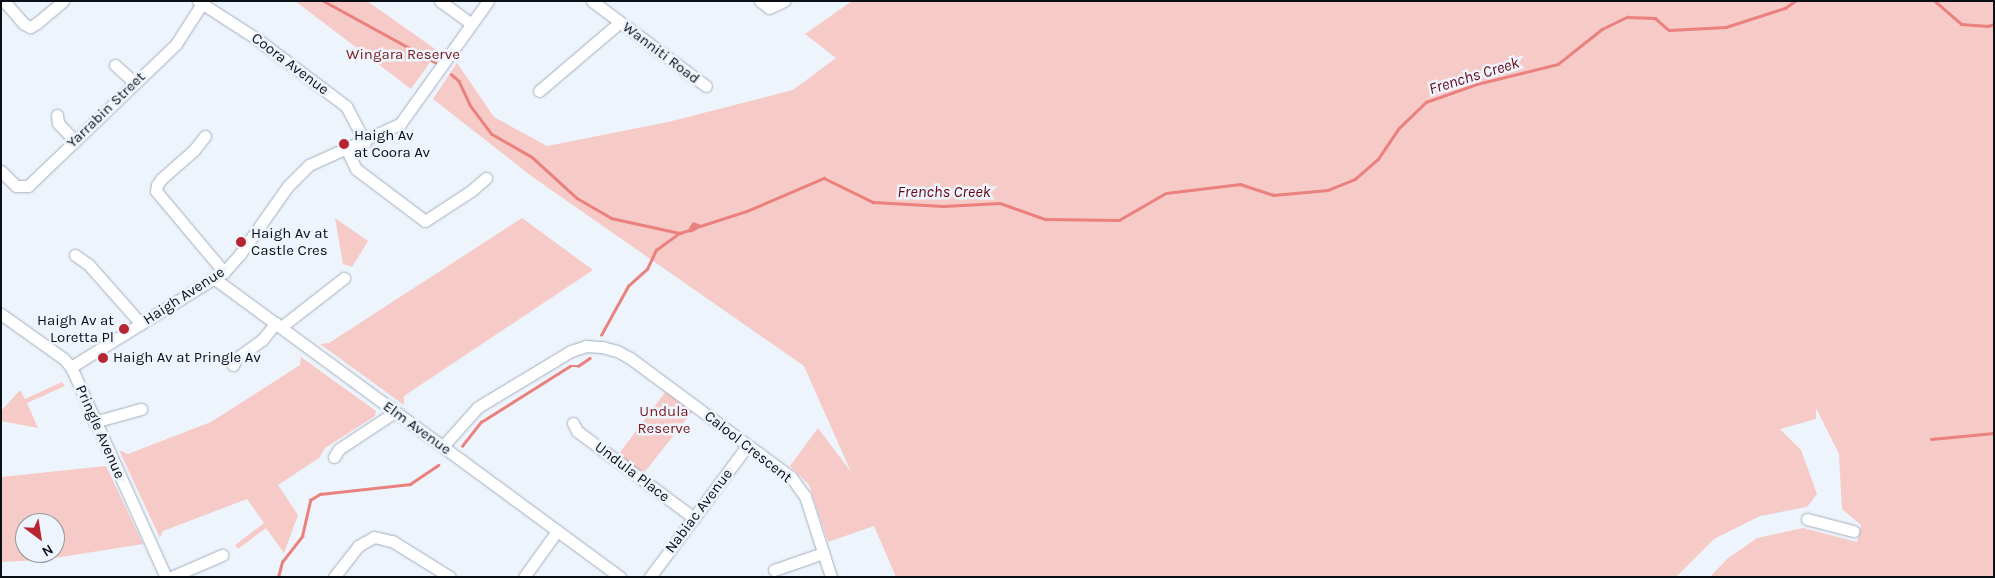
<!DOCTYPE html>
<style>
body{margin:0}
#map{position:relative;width:1995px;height:578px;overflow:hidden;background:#eef4fb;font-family:Karla,sans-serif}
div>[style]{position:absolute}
.green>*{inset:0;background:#f6cac7}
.water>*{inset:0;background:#ea817e}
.stream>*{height:2.5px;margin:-1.25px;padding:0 1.25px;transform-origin:1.25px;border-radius:1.25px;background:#ea817e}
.roads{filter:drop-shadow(0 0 1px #a2b0c0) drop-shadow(0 0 1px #a2b0c0)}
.minor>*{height:11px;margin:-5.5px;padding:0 5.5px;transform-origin:5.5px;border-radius:5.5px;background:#fff}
.dots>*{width:14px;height:14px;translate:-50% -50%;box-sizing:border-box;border:2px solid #eef4fb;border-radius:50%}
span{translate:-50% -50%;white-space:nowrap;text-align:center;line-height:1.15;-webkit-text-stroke:5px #eef4fb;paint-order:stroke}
.street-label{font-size:15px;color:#0b1016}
.park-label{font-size:15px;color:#781a20}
.poi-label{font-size:15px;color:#0b1016}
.left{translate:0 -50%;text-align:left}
.right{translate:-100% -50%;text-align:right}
.water-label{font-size:16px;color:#660312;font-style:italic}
.frame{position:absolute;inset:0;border:2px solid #0b1016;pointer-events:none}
.north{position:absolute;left:15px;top:513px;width:50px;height:50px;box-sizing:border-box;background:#eef4fb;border:1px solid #93999f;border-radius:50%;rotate:149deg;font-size:14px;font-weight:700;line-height:20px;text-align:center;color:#0b1016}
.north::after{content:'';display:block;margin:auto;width:18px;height:22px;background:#b62531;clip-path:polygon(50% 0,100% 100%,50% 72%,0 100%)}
</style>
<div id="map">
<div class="green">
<i style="clip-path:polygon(295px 1px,367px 1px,438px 51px,411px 89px)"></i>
<i style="clip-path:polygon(852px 1px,1994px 1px,1994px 577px,1710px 577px,1727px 559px,1757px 538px,1803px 528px,1857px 542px,1861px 525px,1842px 509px,1839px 454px,1816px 408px,1816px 419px,1780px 429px,1801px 450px,1817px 494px,1807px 507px,1760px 516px,1714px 539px,1676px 577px,896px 577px,874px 526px,828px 542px,809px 485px,790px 466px,818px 428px,851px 472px,804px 366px,534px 178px,433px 99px,457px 63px,494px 117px,547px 146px,668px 122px,793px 90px,836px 58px,805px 34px)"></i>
<i style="clip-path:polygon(335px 218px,368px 241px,352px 267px,343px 264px)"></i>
<i style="clip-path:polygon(522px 218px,593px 270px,404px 396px,404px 405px,320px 344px,329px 343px)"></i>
<i style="clip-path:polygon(301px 357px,376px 411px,375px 416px,325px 448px,319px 458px,278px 485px,298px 515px,284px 553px,266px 528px,238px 549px,235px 545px,264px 523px,247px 499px,163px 531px,160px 538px,119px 450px,128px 454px,211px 422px,300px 365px)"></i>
<i style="clip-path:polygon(62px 382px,65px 386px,27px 403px,38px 428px,1px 421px,1px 411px,20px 390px,25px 399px)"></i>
<i style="clip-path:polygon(669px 387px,696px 407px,640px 478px,615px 459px)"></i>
<i style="clip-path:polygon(evenodd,106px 466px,143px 544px,42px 560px,1px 562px,1px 477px,106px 466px,25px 523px,55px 523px,55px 553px,25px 553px,25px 523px)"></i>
</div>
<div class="water">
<i style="clip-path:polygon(693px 222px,704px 226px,690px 233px,689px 228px)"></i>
</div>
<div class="stream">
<i style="left:324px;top:1px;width:127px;rotate:28.8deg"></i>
<i style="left:1935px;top:1px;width:35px;rotate:41deg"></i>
<i style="left:1961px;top:24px;width:27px;rotate:4deg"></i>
<i style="left:1988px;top:26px;width:6px;rotate:-18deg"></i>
<i style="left:451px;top:74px;width:11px;rotate:41deg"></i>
<i style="left:459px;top:81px;width:26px;rotate:65deg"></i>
<i style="left:470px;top:105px;width:36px;rotate:53deg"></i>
<i style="left:492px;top:134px;width:46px;rotate:29.9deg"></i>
<i style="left:532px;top:157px;width:61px;rotate:42.3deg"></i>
<i style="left:577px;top:198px;width:39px;rotate:30deg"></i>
<i style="left:611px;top:218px;width:71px;rotate:12.3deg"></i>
<i style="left:680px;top:233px;width:13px;rotate:-18deg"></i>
<i style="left:700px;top:226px;width:49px;rotate:-17.7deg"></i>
<i style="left:747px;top:211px;width:84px;rotate:-23.2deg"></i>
<i style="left:824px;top:178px;width:55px;rotate:26.1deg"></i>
<i style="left:873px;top:202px;width:70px;rotate:3.3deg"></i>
<i style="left:943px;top:206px;width:57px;rotate:-3deg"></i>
<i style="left:1000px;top:203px;width:48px;rotate:19.6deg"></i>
<i style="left:1045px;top:219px;width:74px;rotate:0.8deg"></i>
<i style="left:1119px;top:220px;width:54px;rotate:-29.9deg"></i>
<i style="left:1166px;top:193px;width:75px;rotate:-6.9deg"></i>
<i style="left:1240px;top:184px;width:35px;rotate:18deg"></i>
<i style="left:1273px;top:195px;width:55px;rotate:-5.2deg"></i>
<i style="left:1328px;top:190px;width:29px;rotate:-22deg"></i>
<i style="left:1355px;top:179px;width:30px;rotate:-41deg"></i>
<i style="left:1378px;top:159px;width:36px;rotate:-56deg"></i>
<i style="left:1398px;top:129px;width:39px;rotate:-44deg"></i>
<i style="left:1426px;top:102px;width:54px;rotate:-19.4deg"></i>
<i style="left:1477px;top:84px;width:83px;rotate:-13.9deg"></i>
<i style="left:1558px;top:64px;width:56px;rotate:-38.5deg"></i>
<i style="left:1602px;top:29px;width:28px;rotate:-26deg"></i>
<i style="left:1627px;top:17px;width:28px;rotate:2deg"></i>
<i style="left:1655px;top:18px;width:18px;rotate:41deg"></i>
<i style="left:1669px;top:30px;width:57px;rotate:-3deg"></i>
<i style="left:1726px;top:27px;width:62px;rotate:-17.9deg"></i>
<i style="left:1785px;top:8px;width:12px;rotate:-35deg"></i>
<i style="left:601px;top:335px;width:56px;rotate:-61.1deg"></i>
<i style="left:628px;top:286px;width:25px;rotate:-42deg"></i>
<i style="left:647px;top:269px;width:21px;rotate:-65deg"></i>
<i style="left:656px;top:250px;width:29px;rotate:-36deg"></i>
<i style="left:1931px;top:439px;width:63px;rotate:-5.4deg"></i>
<i style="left:462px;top:446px;width:31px;rotate:-52deg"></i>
<i style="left:481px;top:422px;width:105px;rotate:-32.2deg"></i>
<i style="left:570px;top:366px;width:8px"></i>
<i style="left:578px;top:366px;width:14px;rotate:-34deg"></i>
<i style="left:278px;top:577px;width:16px;rotate:-75deg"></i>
<i style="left:282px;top:562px;width:33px;rotate:-52deg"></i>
<i style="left:302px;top:536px;width:37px;rotate:-77deg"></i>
<i style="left:310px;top:500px;width:12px;rotate:-31deg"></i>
<i style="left:320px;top:494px;width:91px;rotate:-6.3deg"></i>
<i style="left:410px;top:484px;width:34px;rotate:-34deg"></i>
</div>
<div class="roads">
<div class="minor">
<i style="left:4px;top:1px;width:30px;rotate:49deg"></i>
<i style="left:24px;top:24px;width:7px;rotate:27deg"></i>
<i style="left:30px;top:27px;width:8px;rotate:-30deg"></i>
<i style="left:37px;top:23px;width:34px;rotate:-40deg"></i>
<i style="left:198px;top:1px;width:70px;rotate:32.8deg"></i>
<i style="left:257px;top:39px;width:111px;rotate:37deg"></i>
<i style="left:346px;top:106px;width:41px;rotate:62.2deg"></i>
<i style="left:440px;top:1px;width:39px;rotate:36deg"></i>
<i style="left:592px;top:1px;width:142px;rotate:36.7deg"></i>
<i style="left:760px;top:1px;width:11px;rotate:38deg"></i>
<i style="left:769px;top:8px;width:17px;rotate:-25deg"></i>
<i style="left:115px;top:65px;width:27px;rotate:42deg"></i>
<i style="left:539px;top:91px;width:106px;rotate:-40.4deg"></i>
<i style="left:57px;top:115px;width:8px;rotate:83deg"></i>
<i style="left:58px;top:123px;width:23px;rotate:47deg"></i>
<i style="left:205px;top:136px;width:18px;rotate:128deg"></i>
<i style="left:194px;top:150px;width:44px;rotate:138.7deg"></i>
<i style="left:161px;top:179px;width:7px;rotate:124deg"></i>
<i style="left:157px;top:185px;width:6px;rotate:99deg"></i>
<i style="left:156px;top:191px;width:106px;rotate:50deg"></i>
<i style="left:347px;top:150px;width:21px;rotate:65deg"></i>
<i style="left:356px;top:169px;width:86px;rotate:37deg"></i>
<i style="left:425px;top:221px;width:55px;rotate:-33.1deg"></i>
<i style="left:471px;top:191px;width:20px;rotate:-41deg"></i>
<i style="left:1px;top:171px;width:21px;rotate:45deg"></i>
<i style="left:16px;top:186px;width:12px"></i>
<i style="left:28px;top:186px;width:205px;rotate:-43.8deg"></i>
<i style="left:176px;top:44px;width:46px;rotate:-57.3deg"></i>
<i style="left:75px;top:255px;width:16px;rotate:35deg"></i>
<i style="left:88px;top:264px;width:80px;rotate:48.5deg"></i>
<i style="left:215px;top:279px;width:503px;rotate:36.35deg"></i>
<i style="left:1px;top:314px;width:77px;rotate:35.5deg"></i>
<i style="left:64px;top:359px;width:11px;rotate:49deg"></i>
<i style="left:71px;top:367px;width:230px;rotate:65.7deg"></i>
<i style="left:281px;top:327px;width:80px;rotate:-37.9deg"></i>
<i style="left:233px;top:365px;width:8px;rotate:-60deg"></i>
<i style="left:237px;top:358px;width:31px;rotate:-36deg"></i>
<i style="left:262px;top:340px;width:22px;rotate:-51deg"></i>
<i style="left:71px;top:367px;width:180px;rotate:-31.8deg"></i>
<i style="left:224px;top:272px;width:24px;rotate:-48deg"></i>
<i style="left:240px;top:254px;width:83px;rotate:-54.8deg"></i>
<i style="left:288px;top:186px;width:30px;rotate:-45deg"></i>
<i style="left:309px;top:165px;width:100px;rotate:-24.3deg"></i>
<i style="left:400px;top:124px;width:151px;rotate:-54.4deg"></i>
<i style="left:94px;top:422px;width:49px;rotate:-15.5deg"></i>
<i style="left:573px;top:423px;width:9px;rotate:63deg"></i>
<i style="left:577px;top:431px;width:146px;rotate:36.6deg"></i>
<i style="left:443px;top:446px;width:52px;rotate:-48.1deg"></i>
<i style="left:478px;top:407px;width:109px;rotate:-31.1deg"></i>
<i style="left:571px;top:351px;width:16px;rotate:-18deg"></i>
<i style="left:586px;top:346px;width:16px;rotate:4deg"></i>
<i style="left:602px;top:347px;width:16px;rotate:15deg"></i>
<i style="left:617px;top:351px;width:15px;rotate:28deg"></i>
<i style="left:630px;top:358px;width:200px;rotate:36.5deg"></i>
<i style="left:791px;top:477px;width:24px;rotate:54deg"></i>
<i style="left:805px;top:496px;width:85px;rotate:72.2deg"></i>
<i style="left:334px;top:457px;width:9px;rotate:-58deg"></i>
<i style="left:339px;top:449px;width:67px;rotate:-33.5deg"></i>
<i style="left:1807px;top:519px;width:48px;rotate:14.6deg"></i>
<i style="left:774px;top:570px;width:52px;rotate:-19.1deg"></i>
<i style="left:171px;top:577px;width:56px;rotate:-23.3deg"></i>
<i style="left:334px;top:577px;width:39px;rotate:-52deg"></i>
<i style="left:358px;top:546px;width:18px;rotate:-29deg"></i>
<i style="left:374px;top:537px;width:18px;rotate:13deg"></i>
<i style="left:392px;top:541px;width:68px;rotate:31.8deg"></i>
<i style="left:524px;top:577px;width:57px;rotate:-54.3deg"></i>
<i style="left:650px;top:577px;width:163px;rotate:-53.5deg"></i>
</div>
</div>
<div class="dots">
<i style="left:344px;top:144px;background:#b62531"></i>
<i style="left:241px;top:242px;background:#b62531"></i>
<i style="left:124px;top:329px;background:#b62531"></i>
<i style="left:103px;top:358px;background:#b62531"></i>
</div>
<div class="street-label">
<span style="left:661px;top:53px;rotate:37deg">Wanniti Road</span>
<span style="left:290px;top:64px;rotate:37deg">Coora Avenue</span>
<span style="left:106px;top:110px;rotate:-44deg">Yarrabin Street</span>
<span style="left:184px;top:296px;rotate:-33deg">Haigh Avenue</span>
<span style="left:417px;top:428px;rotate:36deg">Elm Avenue</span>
<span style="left:100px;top:432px;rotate:66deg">Pringle Avenue</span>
<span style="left:748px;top:447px;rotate:38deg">Calool Crescent</span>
<span style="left:632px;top:472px;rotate:37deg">Undula Place</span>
<span style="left:699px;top:511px;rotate:-53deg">Nabiac Avenue</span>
</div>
<div class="park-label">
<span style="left:403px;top:55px">Wingara Reserve</span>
<span style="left:664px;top:420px">Undula<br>Reserve</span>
</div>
<div class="poi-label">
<span class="left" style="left:354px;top:144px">Haigh Av<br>at Coora Av</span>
<span class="left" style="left:251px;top:242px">Haigh Av at<br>Castle Cres</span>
<span class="right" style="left:114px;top:329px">Haigh Av at<br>Loretta Pl</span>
<span class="left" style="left:113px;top:358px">Haigh Av at Pringle Av</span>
</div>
<div class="water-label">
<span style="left:1474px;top:76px;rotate:-17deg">Frenchs Creek</span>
<span style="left:944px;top:192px">Frenchs Creek</span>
</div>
<div class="frame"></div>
<div class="north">N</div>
</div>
